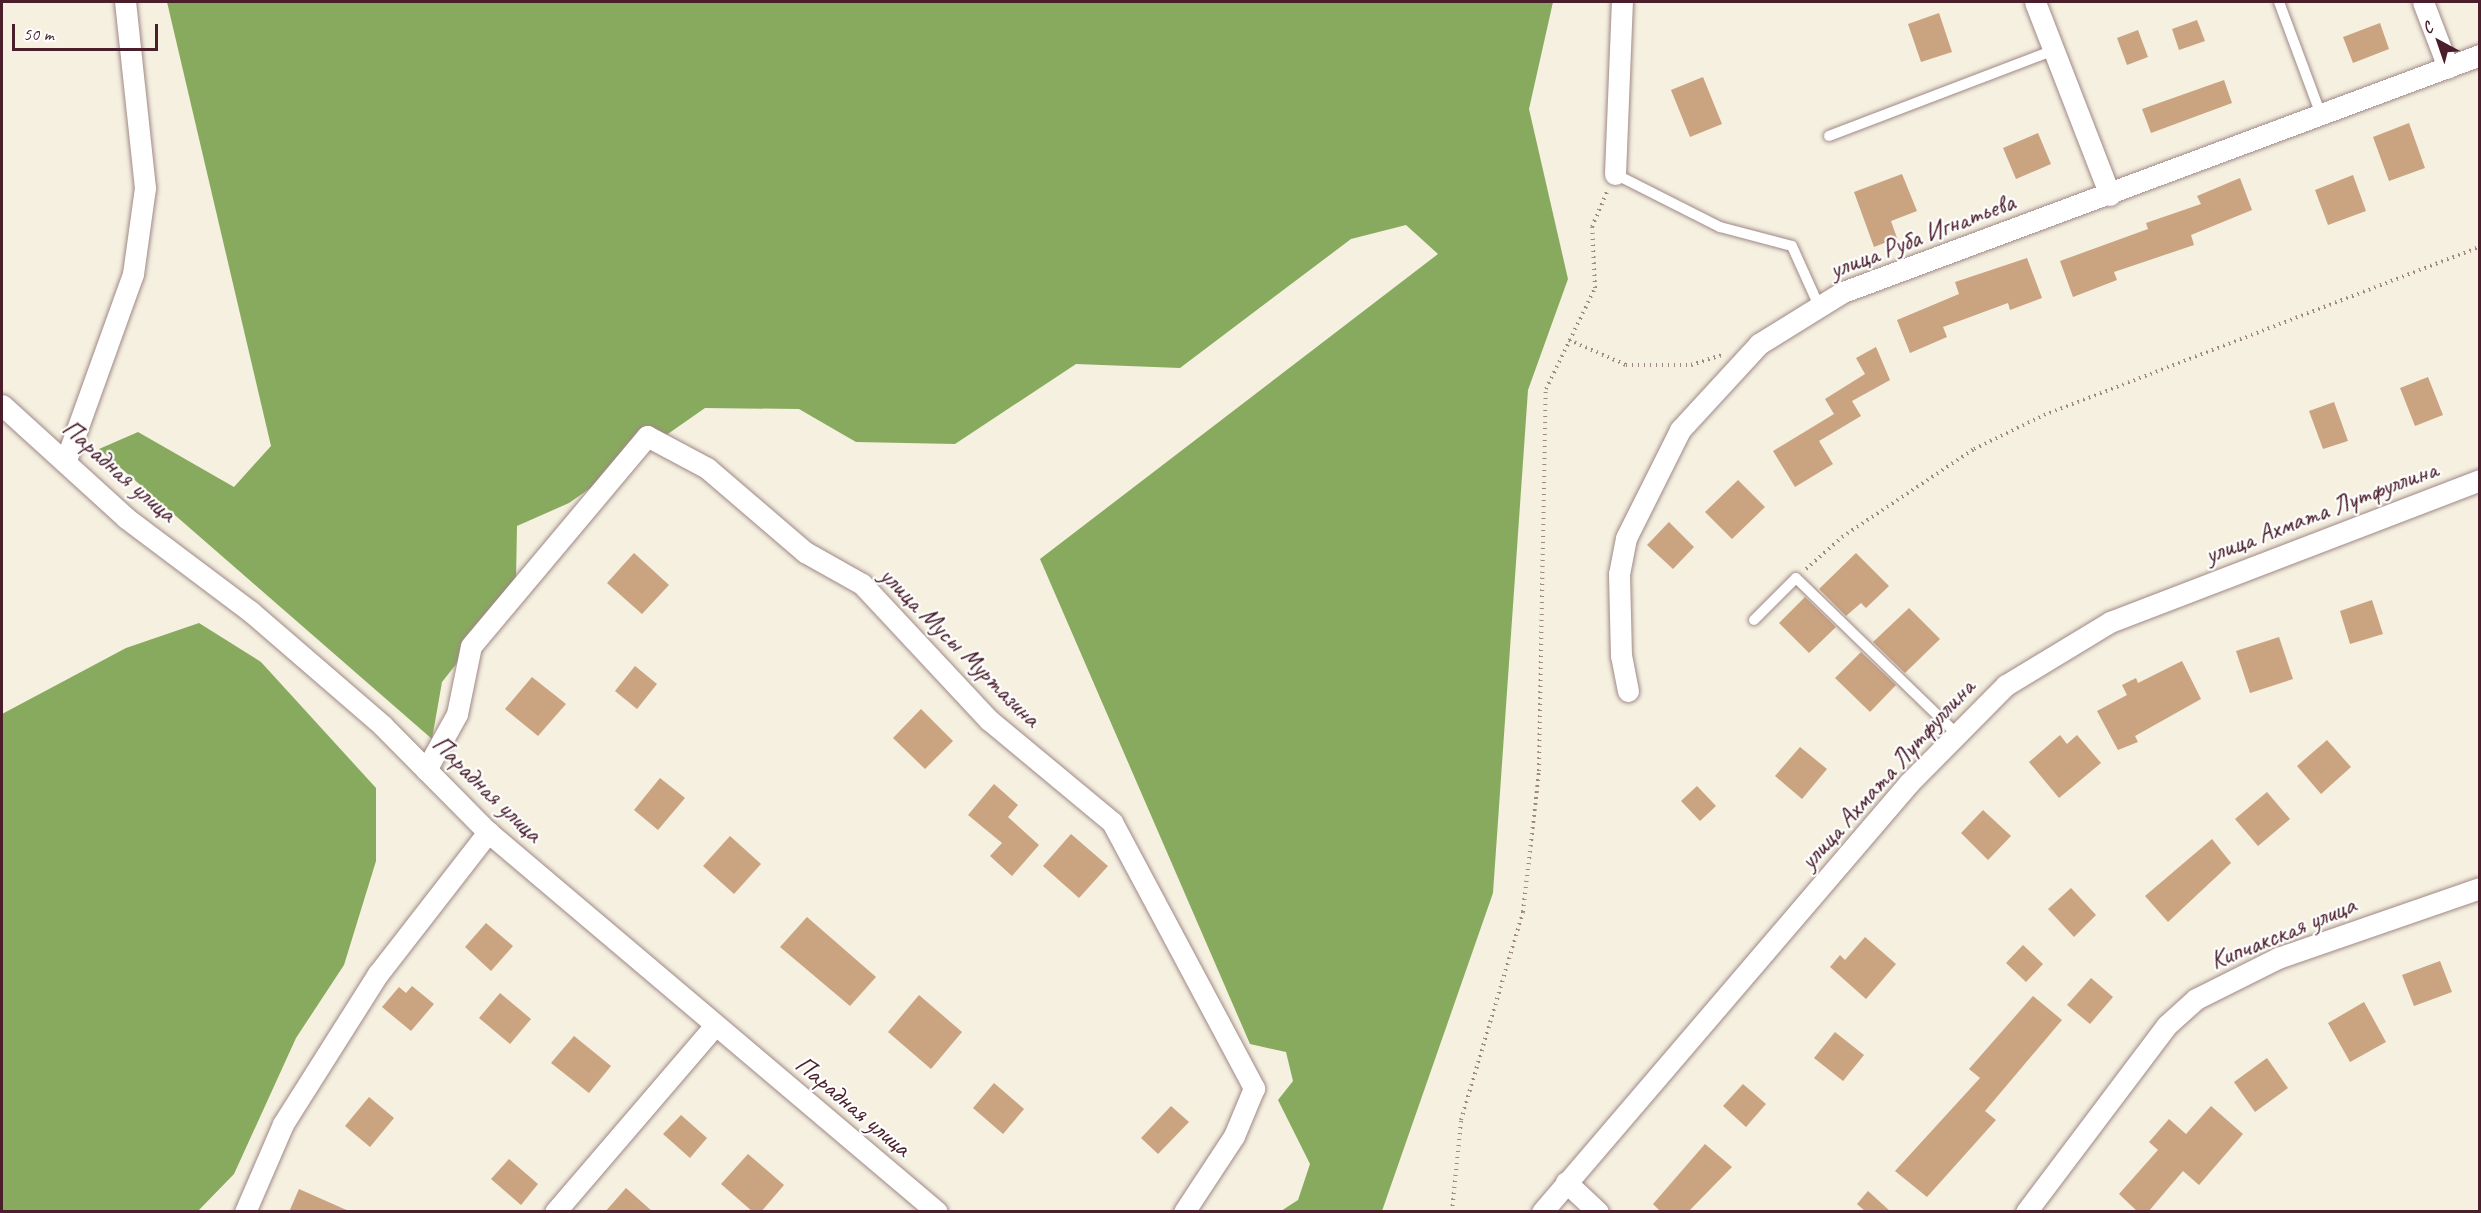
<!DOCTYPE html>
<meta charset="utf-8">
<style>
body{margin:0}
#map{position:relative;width:2481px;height:1213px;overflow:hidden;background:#f5f0e0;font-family:Caveat,sans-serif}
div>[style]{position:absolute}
.forest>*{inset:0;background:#88aa5e}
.building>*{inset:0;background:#caa380}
.path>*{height:4px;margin-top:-2px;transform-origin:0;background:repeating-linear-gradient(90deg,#a08886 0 1.5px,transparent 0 6px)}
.roads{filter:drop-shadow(0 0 2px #a08886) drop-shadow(0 0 2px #a08886)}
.lane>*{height:10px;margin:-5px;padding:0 5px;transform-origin:5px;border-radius:5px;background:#fff}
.street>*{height:21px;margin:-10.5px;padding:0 10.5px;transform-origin:10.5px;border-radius:10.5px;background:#fff}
span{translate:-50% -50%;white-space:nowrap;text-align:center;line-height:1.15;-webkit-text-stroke:4.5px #fff;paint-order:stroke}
.street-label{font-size:26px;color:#4a1f2b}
.frame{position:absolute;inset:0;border:3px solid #4a1f2b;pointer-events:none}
.north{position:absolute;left:2409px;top:12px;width:60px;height:60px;-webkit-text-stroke:4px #fff;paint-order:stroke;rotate:320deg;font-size:16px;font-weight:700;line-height:24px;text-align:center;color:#4a1f2b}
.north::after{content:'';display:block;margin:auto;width:21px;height:27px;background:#4a1f2b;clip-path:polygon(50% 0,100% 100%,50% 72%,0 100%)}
.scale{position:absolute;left:12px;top:24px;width:146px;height:27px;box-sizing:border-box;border:3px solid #4a1f2b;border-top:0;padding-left:8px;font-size:18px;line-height:21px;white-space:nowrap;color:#4a1f2b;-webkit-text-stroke:4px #fff;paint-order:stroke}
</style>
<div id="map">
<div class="forest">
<i style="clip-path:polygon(167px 2px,1553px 2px,1529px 109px,1568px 279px,1528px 390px,1493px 893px,1382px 1211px,1281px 1211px,1298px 1200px,1310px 1164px,1278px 1100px,1293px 1081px,1286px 1052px,1250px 1044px,1040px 559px,1438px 254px,1406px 225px,1351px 239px,1180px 368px,1076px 364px,955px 444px,856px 442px,799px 409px,705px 408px,569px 503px,517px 526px,516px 579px,504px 604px,442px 682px,432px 739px,99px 449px,138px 432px,234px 487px,271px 446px)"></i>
<i style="clip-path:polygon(199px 623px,261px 662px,376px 788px,376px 861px,344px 965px,296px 1038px,234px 1174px,198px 1211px,2px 1211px,2px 714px,126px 648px)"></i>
</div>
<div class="building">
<i style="clip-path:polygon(1939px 13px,1952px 52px,1921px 62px,1908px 24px)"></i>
<i style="clip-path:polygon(2197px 20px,2205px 41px,2179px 50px,2172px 29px)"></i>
<i style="clip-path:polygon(2380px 23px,2389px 49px,2353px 63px,2343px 37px)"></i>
<i style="clip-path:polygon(2138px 30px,2148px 57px,2127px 65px,2117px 38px)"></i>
<i style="clip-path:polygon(1703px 77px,1722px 124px,1690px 137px,1671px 90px)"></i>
<i style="clip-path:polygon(2224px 80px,2232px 103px,2151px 133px,2142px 109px)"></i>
<i style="clip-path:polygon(2409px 123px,2425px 168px,2389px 181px,2373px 137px)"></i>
<i style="clip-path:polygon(2038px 133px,2051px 164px,2016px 179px,2003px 148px)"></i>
<i style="clip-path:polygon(1902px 174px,1917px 211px,1891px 221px,1897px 238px,1874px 247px,1854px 192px)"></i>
<i style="clip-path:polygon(2353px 175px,2366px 211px,2328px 225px,2315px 190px)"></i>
<i style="clip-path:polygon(2240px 178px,2252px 210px,2191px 235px,2194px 245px,2114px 272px,2117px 280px,2073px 297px,2060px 261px,2148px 229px,2146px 223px,2201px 204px,2197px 196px)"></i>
<i style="clip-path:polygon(2027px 258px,2042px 298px,2010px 310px,2008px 303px,1943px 327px,1947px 337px,1910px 353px,1897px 320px,1959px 294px,1955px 282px)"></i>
<i style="clip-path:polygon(1876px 347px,1890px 380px,1852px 401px,1861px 416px,1819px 441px,1833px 464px,1795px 487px,1773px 451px,1834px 414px,1825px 399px,1865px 374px,1856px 358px)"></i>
<i style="clip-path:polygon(2428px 377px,2443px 415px,2415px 426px,2400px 388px)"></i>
<i style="clip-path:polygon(2334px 402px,2348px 441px,2323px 449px,2309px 411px)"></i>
<i style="clip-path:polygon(1738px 480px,1765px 507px,1732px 539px,1705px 512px)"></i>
<i style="clip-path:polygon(1669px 522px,1694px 547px,1673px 569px,1647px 545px)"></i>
<i style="clip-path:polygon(634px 553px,669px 585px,642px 614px,607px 583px)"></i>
<i style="clip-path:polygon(1856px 553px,1889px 586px,1866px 608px,1861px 603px,1846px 616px,1819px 589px)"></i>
<i style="clip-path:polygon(1805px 597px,1836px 627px,1809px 653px,1779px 623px)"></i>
<i style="clip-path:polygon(2372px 600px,2383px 634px,2350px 644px,2340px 611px)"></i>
<i style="clip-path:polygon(1909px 608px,1940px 639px,1905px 673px,1873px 642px)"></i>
<i style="clip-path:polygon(2279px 637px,2293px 679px,2250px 693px,2236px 651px)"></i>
<i style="clip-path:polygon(1861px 652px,1896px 685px,1870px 712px,1835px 678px)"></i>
<i style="clip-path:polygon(2182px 661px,2201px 699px,2135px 736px,2138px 742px,2118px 750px,2097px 711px,2127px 695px,2122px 685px,2136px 678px,2138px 683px)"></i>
<i style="clip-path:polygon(635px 666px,657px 684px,637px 709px,615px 691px)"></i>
<i style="clip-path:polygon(532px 677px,566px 704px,538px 736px,505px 709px)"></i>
<i style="clip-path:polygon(921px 709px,953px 741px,925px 769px,893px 738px)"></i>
<i style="clip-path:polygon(2060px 735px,2067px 744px,2077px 735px,2101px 763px,2059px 798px,2029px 762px)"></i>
<i style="clip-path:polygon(2327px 740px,2351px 767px,2321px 794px,2297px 766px)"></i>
<i style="clip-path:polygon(1800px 747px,1827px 769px,1802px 799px,1775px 776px)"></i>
<i style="clip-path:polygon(660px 778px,685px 798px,658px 830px,634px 810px)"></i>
<i style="clip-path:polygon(994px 784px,1018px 805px,1008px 817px,1039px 845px,1012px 876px,990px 856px,1002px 843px,968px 815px)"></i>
<i style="clip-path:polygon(1697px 786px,1716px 806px,1700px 821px,1681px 801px)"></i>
<i style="clip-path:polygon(2267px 792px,2290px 819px,2258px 846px,2235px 819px)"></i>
<i style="clip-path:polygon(1983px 810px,2011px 836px,1988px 860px,1961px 833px)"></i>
<i style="clip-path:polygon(1071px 834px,1108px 866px,1079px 898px,1043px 866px)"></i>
<i style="clip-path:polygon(730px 836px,761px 864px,734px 894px,703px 866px)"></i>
<i style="clip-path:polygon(2212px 839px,2231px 863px,2168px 922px,2145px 896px)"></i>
<i style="clip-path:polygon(2071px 888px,2096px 915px,2074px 937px,2048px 909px)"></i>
<i style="clip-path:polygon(807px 917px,876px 977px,850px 1006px,780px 947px)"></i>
<i style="clip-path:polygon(486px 923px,513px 946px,491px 971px,465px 947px)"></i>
<i style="clip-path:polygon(1865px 937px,1896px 964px,1866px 999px,1830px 967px,1840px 955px,1845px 960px)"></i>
<i style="clip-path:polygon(2023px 945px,2043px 964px,2026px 982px,2006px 963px)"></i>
<i style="clip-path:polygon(2440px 961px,2452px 992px,2414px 1006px,2402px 975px)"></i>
<i style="clip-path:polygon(2091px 978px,2113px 997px,2090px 1024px,2067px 1005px)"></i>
<i style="clip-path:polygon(412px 986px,434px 1004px,411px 1031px,382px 1007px,399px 987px,406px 993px)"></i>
<i style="clip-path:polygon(500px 993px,531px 1019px,510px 1044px,479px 1018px)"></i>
<i style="clip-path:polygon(919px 995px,962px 1032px,931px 1069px,888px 1032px)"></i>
<i style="clip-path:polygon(2033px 996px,2062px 1020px,1985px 1111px,1996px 1120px,1927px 1197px,1895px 1171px,1980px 1078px,1969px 1069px)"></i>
<i style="clip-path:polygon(2364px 1002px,2386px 1042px,2350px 1062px,2328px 1023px)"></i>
<i style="clip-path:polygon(1835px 1032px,1864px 1055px,1843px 1081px,1814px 1058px)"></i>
<i style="clip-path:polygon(574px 1036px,611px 1066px,589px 1093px,551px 1063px)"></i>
<i style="clip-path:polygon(2267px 1058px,2288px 1088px,2255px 1112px,2234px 1082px)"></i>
<i style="clip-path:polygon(994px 1083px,1024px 1109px,1003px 1134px,973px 1108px)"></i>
<i style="clip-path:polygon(1743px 1084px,1766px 1104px,1746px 1127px,1723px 1106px)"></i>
<i style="clip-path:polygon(369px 1097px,394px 1118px,370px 1147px,345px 1126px)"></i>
<i style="clip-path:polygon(1171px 1106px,1189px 1122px,1158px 1154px,1141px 1138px)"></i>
<i style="clip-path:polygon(2211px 1106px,2243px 1134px,2199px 1185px,2183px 1171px,2148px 1212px,2138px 1212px,2119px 1194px,2158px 1150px,2149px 1142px,2169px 1119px,2186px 1134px)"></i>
<i style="clip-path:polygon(681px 1115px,707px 1138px,690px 1158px,663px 1134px)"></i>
<i style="clip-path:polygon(1705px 1144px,1732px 1167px,1688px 1212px,1661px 1212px,1653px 1204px)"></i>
<i style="clip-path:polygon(748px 1154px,784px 1185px,761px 1212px,753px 1212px,721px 1184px)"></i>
<i style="clip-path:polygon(509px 1159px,538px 1184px,521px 1205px,491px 1179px)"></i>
<i style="clip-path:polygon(626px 1188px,653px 1212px,605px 1212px)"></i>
<i style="clip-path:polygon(299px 1189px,351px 1212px,289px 1212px)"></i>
<i style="clip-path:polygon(1868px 1191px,1891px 1212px,1866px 1212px,1857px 1204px)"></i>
</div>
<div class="path">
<i style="left:1569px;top:340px;width:62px;rotate:23.7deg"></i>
<i style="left:1626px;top:365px;width:65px"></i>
<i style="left:1691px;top:365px;width:32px;rotate:-18deg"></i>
<i style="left:1806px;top:569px;width:48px;rotate:-41.6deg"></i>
<i style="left:1842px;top:537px;width:159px;rotate:-33.7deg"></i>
<i style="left:1974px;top:449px;width:78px;rotate:-25.9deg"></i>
<i style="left:2044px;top:415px;width:467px;rotate:-21.1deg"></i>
<i style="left:1452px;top:1212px;width:92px;rotate:-84.4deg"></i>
<i style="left:1461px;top:1120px;width:217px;rotate:-73.4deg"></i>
<i style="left:1523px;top:912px;width:142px;rotate:-83.5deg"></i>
<i style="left:1539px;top:771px;width:382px;rotate:-89deg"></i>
<i style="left:1546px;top:389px;width:112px;rotate:-64.1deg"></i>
<i style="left:1595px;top:288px;width:61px;rotate:-92.8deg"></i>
<i style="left:1592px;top:227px;width:39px;rotate:-67deg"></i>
</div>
<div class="roads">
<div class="lane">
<i style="left:2279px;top:2px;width:121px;rotate:69.6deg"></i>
<i style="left:1829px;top:136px;width:241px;rotate:-20.9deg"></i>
<i style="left:1615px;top:174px;width:118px;rotate:26.8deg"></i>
<i style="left:1720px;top:227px;width:74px;rotate:14.8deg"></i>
<i style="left:1792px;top:246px;width:66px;rotate:65.8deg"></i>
<i style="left:1754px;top:620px;width:59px;rotate:-45deg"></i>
<i style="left:1796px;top:578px;width:221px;rotate:44.1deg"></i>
</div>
<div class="street">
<i style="left:2035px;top:2px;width:207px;rotate:68.8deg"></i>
<i style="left:2423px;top:2px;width:70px;rotate:69deg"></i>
<i style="left:1615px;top:174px;width:172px;rotate:-87.7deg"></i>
<i style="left:2px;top:405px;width:168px;rotate:42.3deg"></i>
<i style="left:126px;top:518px;width:155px;rotate:36.9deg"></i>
<i style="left:250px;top:611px;width:174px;rotate:40.8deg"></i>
<i style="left:382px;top:725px;width:151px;rotate:45.3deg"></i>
<i style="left:488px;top:832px;width:588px;rotate:40.24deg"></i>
<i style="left:66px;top:460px;width:198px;rotate:-70.2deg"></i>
<i style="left:133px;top:274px;width:87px;rotate:-82.1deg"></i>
<i style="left:145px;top:188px;width:187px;rotate:-96.1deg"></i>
<i style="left:1628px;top:691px;width:36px;rotate:-101deg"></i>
<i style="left:1621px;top:656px;width:82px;rotate:-91.4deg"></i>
<i style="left:1619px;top:574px;width:37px;rotate:-79deg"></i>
<i style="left:1626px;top:538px;width:121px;rotate:-63.4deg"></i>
<i style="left:1680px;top:430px;width:117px;rotate:-47.4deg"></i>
<i style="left:1759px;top:344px;width:99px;rotate:-31.8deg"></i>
<i style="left:1843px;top:292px;width:680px;rotate:-20.41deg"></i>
<i style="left:426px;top:770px;width:64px;rotate:-61deg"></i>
<i style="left:457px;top:714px;width:69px;rotate:-78.4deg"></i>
<i style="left:471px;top:646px;width:274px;rotate:-50deg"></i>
<i style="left:647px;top:436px;width:68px;rotate:28.1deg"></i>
<i style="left:707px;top:468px;width:129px;rotate:40.6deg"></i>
<i style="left:805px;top:552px;width:65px;rotate:29.3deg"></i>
<i style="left:862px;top:584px;width:186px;rotate:47deg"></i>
<i style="left:989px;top:720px;width:160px;rotate:39.7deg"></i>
<i style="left:1112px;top:822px;width:302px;rotate:61.9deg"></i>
<i style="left:1254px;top:1088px;width:52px;rotate:112.6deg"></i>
<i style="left:1234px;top:1136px;width:91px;rotate:123.3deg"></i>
<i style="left:1566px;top:1182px;width:44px;rotate:43.2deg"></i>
<i style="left:245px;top:1212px;width:96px;rotate:-66.6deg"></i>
<i style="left:283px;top:1124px;width:178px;rotate:-57.7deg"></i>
<i style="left:378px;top:974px;width:180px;rotate:-52.2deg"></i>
<i style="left:555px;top:1212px;width:246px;rotate:-49.4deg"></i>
<i style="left:1542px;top:1212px;width:565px;rotate:-49.45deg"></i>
<i style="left:1909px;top:783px;width:138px;rotate:-45.3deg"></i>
<i style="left:2006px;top:685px;width:122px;rotate:-31.2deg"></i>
<i style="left:2110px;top:622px;width:396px;rotate:-21deg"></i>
<i style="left:2026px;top:1212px;width:234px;rotate:-53deg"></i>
<i style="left:2167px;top:1025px;width:39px;rotate:-42deg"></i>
<i style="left:2196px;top:999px;width:92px;rotate:-26.6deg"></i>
<i style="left:2278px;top:958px;width:214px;rotate:-19.1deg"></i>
</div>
</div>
<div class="street-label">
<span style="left:1922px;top:236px;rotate:-21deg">улица Руба Игнатьева</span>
<span style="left:119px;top:471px;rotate:41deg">Парадная улица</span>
<span style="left:2321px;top:512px;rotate:-21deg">улица Ахмата Лутфуллина</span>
<span style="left:960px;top:647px;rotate:45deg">улица Мусы Муртазина</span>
<span style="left:1887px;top:774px;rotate:-48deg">улица Ахмата Лутфуллина</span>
<span style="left:487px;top:789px;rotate:44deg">Парадная улица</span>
<span style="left:2283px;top:933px;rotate:-22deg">Кипчакская улица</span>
<span style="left:853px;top:1106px;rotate:40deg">Парадная улица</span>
</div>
<div class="frame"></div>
<div class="north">С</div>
<div class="scale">50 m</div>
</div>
